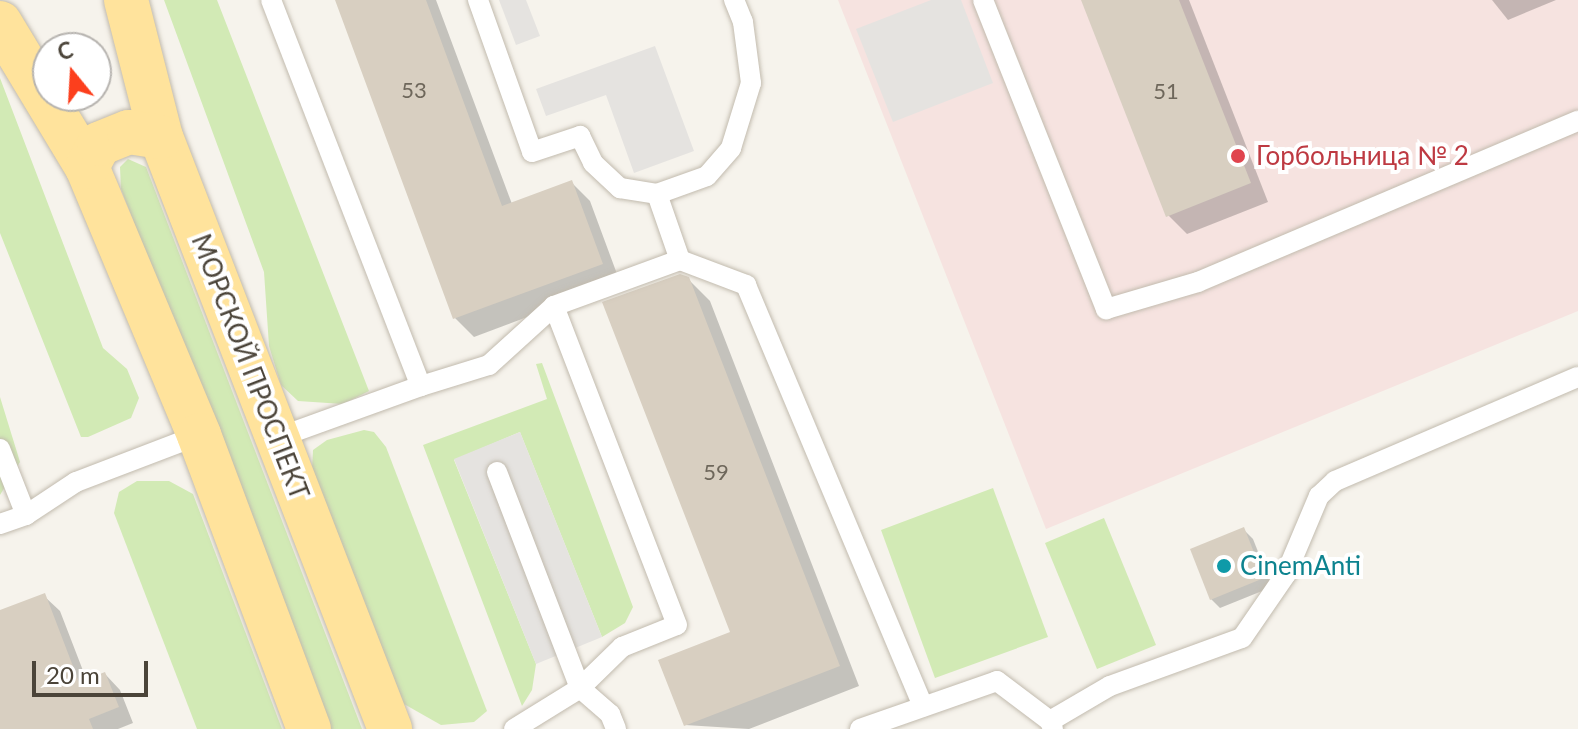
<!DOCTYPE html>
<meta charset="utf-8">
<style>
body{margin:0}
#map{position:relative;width:1578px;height:729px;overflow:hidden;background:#f6f3ec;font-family:Lato,sans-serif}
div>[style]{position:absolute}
.medical>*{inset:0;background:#f6e3e0}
.green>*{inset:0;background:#d2eab5}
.parking>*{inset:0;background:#e5e3e0}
.shadow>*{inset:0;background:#0003}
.building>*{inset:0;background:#d8cfc1}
.roads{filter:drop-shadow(0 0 2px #c2bbae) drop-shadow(0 0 2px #c2bbae)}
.service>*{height:20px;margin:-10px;padding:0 10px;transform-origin:10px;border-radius:10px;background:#fff}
.primary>*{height:44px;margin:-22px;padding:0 22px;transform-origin:22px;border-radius:22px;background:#ffe39c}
.dots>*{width:22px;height:22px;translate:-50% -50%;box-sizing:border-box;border:4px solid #fff;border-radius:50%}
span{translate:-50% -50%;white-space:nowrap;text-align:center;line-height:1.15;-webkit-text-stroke:8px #fff;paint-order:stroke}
.number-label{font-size:22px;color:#6e675b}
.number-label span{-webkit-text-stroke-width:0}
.health-label{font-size:26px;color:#be3a42}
.left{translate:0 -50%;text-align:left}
.street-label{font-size:26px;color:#4b4439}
.culture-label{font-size:26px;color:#0d838f}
.north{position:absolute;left:32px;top:32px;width:80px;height:80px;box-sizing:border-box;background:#fff;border:2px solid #b7b4b0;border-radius:50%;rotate:342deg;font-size:22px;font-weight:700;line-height:32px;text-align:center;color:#4b4439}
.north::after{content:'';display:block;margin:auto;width:28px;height:36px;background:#fc3f1d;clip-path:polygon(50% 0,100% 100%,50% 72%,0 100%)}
.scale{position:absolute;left:32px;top:661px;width:116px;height:36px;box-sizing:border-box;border:4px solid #4b4439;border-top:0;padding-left:10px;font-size:24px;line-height:28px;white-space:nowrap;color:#4b4439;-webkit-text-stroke:6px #fff;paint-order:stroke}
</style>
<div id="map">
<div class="medical">
<i style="clip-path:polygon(838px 0,1578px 0,1578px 311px,1046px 529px)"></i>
</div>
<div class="green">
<i style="clip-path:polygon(164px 0,217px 0,369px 391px,343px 404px,298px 401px,281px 385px,269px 346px,264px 272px)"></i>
<i style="clip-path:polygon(0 78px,103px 348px,127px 369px,139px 398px,131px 418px,88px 437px,81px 437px,0 233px)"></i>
<i style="clip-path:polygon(128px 159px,146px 167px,362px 729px,330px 729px,121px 189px,120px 167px)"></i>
<i style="clip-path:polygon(542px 363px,633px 607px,625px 623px,602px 637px,520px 432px,454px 460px,536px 664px,532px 690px,522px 706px,423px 445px,547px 399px,536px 364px)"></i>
<i style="clip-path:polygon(0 397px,20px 462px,0 495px)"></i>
<i style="clip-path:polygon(364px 430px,374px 432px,386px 447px,487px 711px,474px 722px,441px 725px,404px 704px,312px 470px,313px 450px,327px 440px)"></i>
<i style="clip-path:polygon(137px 481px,169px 481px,193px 494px,282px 729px,197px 729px,114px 513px,119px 492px)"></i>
<i style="clip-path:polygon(993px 488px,1048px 637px,935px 678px,881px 530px)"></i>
<i style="clip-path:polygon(1104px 518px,1156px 645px,1097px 669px,1045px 543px)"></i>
</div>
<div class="parking">
<i style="clip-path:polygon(499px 0,526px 0,540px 36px,516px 45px)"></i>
<i style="clip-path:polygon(931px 0,961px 0,993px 83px,893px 122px,856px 29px)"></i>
<i style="clip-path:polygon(655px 46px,694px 151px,634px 173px,606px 95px,546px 116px,536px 89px)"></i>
<i style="clip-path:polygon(520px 432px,602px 637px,536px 664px,454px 459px)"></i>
</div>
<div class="shadow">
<i style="clip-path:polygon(337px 0,436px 0,512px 204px,572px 183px,590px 201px,620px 282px,474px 337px,455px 318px)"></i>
<i style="clip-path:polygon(1083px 0,1189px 0,1268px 202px,1187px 234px,1168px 215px)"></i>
<i style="clip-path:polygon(1492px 0,1556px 0,1508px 20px)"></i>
<i style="clip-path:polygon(688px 279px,710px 301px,859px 686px,749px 729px,685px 725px,733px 634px)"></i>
<i style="clip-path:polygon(1244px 530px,1253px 539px,1272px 587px,1220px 608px,1211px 599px)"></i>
<i style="clip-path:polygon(44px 596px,60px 611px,87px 681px,105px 674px,120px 690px,133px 723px,118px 729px,0 729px,0 612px)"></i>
</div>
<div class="building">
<i style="clip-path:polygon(335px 0,426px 0,502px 206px,572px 180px,603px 264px,453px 319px)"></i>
<i style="clip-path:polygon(1081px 0,1179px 0,1251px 183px,1166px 217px)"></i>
<i style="clip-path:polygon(680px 274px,689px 277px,840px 666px,684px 726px,658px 660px,730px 632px,602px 302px)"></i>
<i style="clip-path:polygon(1244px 527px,1264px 578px,1210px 600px,1190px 549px)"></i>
<i style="clip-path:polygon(45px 593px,79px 682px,105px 672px,119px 707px,89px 719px,93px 729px,0 729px,0 610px)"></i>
</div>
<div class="roads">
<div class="service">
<i style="left:271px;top:0;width:414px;rotate:68.8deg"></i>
<i style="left:421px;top:386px;width:71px;rotate:-17.2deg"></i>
<i style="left:489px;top:365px;width:88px;rotate:-42.2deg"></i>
<i style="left:554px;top:306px;width:134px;rotate:-20.1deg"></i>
<i style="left:478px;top:0;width:161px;rotate:70.4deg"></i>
<i style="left:532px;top:152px;width:51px;rotate:-18.4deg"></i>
<i style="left:580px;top:136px;width:30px;rotate:64deg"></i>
<i style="left:593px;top:163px;width:37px;rotate:43deg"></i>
<i style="left:620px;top:188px;width:37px;rotate:9deg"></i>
<i style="left:657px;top:194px;width:53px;rotate:-19.8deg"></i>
<i style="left:707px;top:176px;width:37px;rotate:-49deg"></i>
<i style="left:731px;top:148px;width:68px;rotate:-72.9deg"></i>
<i style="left:751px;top:83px;width:62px;rotate:-97.5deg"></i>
<i style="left:743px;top:22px;width:24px;rotate:-112deg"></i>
<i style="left:983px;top:0;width:333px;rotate:68.3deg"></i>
<i style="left:1106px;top:309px;width:96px;rotate:-16.4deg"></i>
<i style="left:1198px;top:282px;width:413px;rotate:-23deg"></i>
<i style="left:657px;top:194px;width:70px;rotate:70.8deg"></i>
<i style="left:680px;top:260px;width:71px;rotate:20.7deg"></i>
<i style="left:746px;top:285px;width:457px;rotate:67.2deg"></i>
<i style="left:277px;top:438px;width:153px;rotate:-19.9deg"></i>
<i style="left:0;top:449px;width:71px;rotate:68.5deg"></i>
<i style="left:497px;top:472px;width:231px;rotate:69deg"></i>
<i style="left:580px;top:688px;width:40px;rotate:41deg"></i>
<i style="left:610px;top:714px;width:16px;rotate:68deg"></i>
<i style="left:0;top:524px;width:28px;rotate:-19deg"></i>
<i style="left:26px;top:515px;width:60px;rotate:-33.4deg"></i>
<i style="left:76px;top:482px;width:132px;rotate:-20.9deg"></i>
<i style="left:514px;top:729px;width:78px;rotate:-31.8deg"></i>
<i style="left:580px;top:688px;width:59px;rotate:-44.3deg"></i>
<i style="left:622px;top:647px;width:59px;rotate:-21.8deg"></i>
<i style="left:677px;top:625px;width:342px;rotate:-111.1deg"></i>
<i style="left:860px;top:729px;width:145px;rotate:-19.3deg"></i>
<i style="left:997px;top:681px;width:66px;rotate:37deg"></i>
<i style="left:1053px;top:729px;width:9px;rotate:-111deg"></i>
<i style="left:1050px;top:721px;width:69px;rotate:-30.3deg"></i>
<i style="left:1110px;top:686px;width:140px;rotate:-20deg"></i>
<i style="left:1242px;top:638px;width:78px;rotate:-55.5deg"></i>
<i style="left:1286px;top:574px;width:85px;rotate:-67.1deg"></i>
<i style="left:1319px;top:496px;width:22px;rotate:-43deg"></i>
<i style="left:1335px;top:481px;width:264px;rotate:-23.2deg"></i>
</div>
<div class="primary">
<i style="left:126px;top:0;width:141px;rotate:75.7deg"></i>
<i style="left:161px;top:137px;width:635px;rotate:68.85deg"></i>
<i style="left:0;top:23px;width:168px;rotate:58.9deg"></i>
<i style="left:87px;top:167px;width:290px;rotate:67.3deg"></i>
<i style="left:199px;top:435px;width:314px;rotate:69.5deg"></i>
<i style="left:87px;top:167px;width:26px;rotate:-62deg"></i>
<i style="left:99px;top:144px;width:32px;rotate:-22deg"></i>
<i style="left:129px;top:132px;width:32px;rotate:9deg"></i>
</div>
</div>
<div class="dots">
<i style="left:1238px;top:156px;background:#e0444e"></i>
<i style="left:1224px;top:566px;background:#0f9aa8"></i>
</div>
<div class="number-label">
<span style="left:414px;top:90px">53</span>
<span style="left:1166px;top:91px">51</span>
<span style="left:716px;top:472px">59</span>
</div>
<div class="health-label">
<span class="left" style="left:1256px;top:156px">Горбольница № 2</span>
</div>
<div class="street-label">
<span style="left:250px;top:367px;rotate:69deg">МОРСКОЙ ПРОСПЕКТ</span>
</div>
<div class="culture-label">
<span class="left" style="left:1240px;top:566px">CinemAnti</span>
</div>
<div class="north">С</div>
<div class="scale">20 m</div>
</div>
